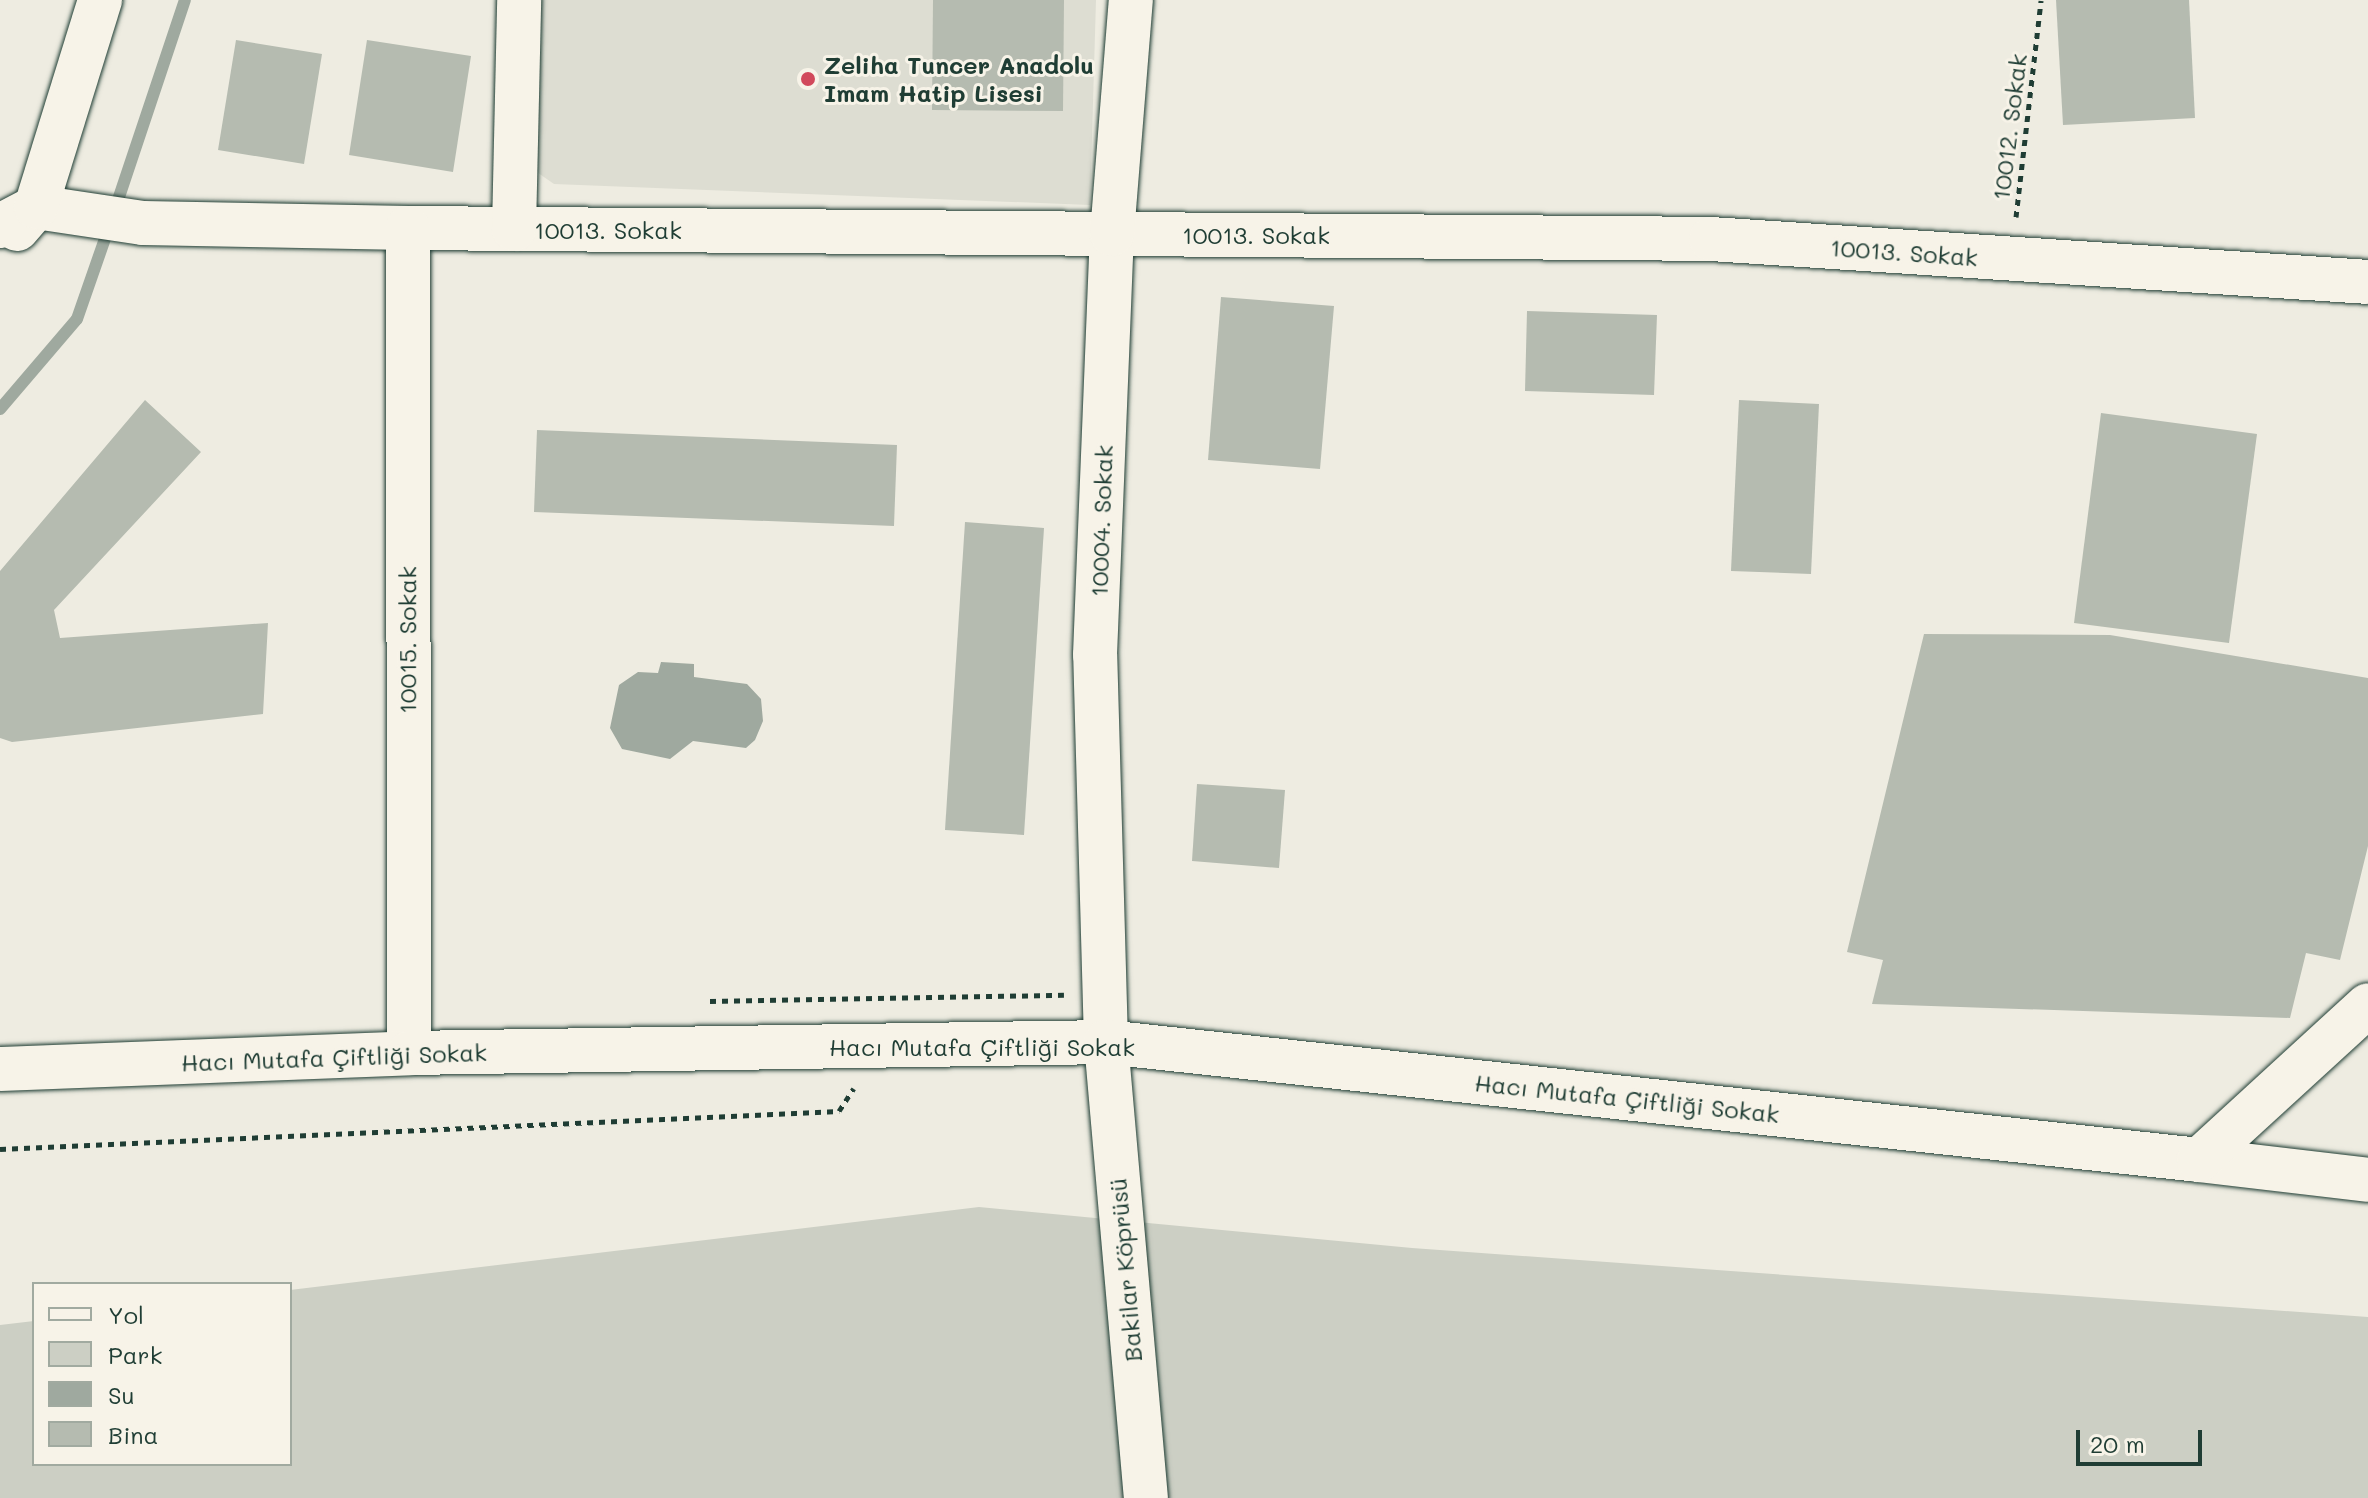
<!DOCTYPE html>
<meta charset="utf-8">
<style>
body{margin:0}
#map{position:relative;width:2368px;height:1498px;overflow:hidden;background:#eeece1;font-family:Mali,sans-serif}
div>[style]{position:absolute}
.built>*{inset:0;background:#ddddd2}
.green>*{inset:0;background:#cccfc4}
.water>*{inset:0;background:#9fa99f}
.stream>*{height:12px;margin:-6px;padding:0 6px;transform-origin:6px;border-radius:6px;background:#9fa99f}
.building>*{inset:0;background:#b5bbb0}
.path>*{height:5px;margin-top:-2.5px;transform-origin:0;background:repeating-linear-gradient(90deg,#1f3d34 0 6px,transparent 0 12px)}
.roads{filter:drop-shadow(0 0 2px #1f3d34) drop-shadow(0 0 2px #1f3d34)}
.street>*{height:44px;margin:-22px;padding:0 22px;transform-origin:22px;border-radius:22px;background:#f7f3e8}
.secondary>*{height:44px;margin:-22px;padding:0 22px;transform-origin:22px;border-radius:22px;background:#f7f3e8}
.dots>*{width:22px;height:22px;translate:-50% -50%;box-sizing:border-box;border:4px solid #f7f3e8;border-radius:50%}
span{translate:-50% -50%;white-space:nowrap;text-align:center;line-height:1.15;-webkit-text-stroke:6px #f7f3e8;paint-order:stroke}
.poi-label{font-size:24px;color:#1f3d34;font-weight:700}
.left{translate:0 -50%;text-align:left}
.street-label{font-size:24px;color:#1f3d34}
.legend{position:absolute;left:32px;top:1282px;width:260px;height:184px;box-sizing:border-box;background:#f7f3e8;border:2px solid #a1aaa0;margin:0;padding:10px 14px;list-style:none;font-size:24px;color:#1f3d34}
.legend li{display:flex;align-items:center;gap:16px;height:40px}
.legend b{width:40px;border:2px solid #a1aaa0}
.scale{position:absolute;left:2076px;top:1430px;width:126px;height:36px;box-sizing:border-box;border:4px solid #1f3d34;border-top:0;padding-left:10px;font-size:24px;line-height:28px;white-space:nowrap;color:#1f3d34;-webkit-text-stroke:6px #f7f3e8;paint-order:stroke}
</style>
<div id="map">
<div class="built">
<i style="clip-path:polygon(524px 0,1096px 0,1090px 205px,554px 184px,518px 159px)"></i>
</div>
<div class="green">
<i style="clip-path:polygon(979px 1207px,1412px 1248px,2368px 1317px,2368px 1498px,0 1498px,0 1325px,34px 1321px,34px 1464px,290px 1464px,290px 1290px)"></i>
</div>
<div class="water">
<i style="clip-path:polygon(661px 662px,694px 664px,694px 677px,747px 684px,761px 699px,763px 721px,755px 740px,746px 748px,693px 741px,670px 759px,622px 749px,610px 728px,619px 685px,638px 672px,658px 673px)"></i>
</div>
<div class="stream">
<i style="left:115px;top:209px;width:220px;rotate:-71.5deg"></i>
<i style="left:0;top:409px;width:118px;rotate:-49.5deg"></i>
<i style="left:77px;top:319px;width:97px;rotate:-70.8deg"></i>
</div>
<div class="building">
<i style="clip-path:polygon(933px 0,1064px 0,1063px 111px,932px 110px)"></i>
<i style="clip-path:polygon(2056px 0,2189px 0,2195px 118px,2063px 125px)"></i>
<i style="clip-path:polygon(236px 40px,322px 54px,304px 164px,218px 150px)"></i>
<i style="clip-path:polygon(367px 40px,471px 56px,453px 172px,349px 155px)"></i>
<i style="clip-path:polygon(1221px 297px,1334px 306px,1320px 469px,1208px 460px)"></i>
<i style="clip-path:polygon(1527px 311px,1657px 315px,1654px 395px,1525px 391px)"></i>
<i style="clip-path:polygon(145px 400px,201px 452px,54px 610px,60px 638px,268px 623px,263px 714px,12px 742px,0 738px,0 571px)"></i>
<i style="clip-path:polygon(1739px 400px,1819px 404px,1811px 574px,1731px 571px)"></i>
<i style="clip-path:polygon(2101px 413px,2257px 434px,2229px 643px,2074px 623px)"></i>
<i style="clip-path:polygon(537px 430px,897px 445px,894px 526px,534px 512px)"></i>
<i style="clip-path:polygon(965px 522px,1044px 528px,1024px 835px,945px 830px)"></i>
<i style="clip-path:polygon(1924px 634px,2110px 635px,2368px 678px,2368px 846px,2340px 960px,2306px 953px,2290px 1018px,1872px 1004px,1883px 960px,1847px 952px)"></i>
<i style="clip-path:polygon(1197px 784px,1285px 790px,1279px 868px,1192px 861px)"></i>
</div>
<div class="path">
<i style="left:2016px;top:217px;width:218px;rotate:-83.4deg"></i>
<i style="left:710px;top:1001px;width:354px;rotate:-1deg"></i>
<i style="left:0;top:1149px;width:840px;rotate:-2.59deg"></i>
<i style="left:839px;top:1111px;width:27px;rotate:-57deg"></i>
</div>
<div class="roads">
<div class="street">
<i style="left:0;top:226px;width:41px;rotate:-27.8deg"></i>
<i style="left:36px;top:207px;width:108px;rotate:8.5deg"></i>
<i style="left:143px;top:223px;width:265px;rotate:1.1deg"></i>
<i style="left:408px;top:228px;width:1303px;rotate:0.48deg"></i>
<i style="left:1711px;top:239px;width:658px;rotate:3.74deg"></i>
<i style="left:408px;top:228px;width:825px;rotate:89.93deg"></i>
<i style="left:17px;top:229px;width:29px;rotate:-49deg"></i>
<i style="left:36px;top:207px;width:217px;rotate:-72.8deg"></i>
<i style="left:514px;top:229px;width:229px;rotate:-88.7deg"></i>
<i style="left:1106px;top:1042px;width:387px;rotate:-91.6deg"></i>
<i style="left:1095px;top:655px;width:421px;rotate:-87.7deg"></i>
<i style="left:1112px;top:234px;width:235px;rotate:-85.4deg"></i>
<i style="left:2199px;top:1160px;width:170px;rotate:6.7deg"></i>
</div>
<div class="secondary">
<i style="left:1106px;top:1042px;width:458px;rotate:85deg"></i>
<i style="left:0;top:1069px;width:409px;rotate:-2.2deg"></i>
<i style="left:409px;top:1053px;width:697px;rotate:-0.9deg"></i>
<i style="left:1106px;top:1042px;width:1099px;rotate:6.16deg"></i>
<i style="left:2199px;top:1160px;width:229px;rotate:-42.5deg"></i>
</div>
</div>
<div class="dots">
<i style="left:808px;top:79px;background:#d1495b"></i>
</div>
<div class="poi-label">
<span class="left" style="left:824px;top:79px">Zeliha Tuncer Anadolu<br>Imam Hatip Lisesi</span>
</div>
<div class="street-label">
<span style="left:2009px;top:127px;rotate:-83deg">10012. Sokak</span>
<span style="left:608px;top:230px">10013. Sokak</span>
<span style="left:1256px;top:235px">10013. Sokak</span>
<span style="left:1904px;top:252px;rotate:4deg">10013. Sokak</span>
<span style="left:1101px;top:521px;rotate:-88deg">10004. Sokak</span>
<span style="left:407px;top:640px;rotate:-90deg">10015. Sokak</span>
<span style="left:982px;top:1047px">Hacı Mutafa Çiftliği Sokak</span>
<span style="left:334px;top:1057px;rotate:-2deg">Hacı Mutafa Çiftliği Sokak</span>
<span style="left:1627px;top:1098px;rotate:6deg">Hacı Mutafa Çiftliği Sokak</span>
<span style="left:1125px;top:1270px;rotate:-95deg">Bakilar Köprüsü</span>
</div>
<ul class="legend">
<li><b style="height:10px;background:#f7f3e8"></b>Yol</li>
<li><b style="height:22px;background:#cccfc4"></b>Park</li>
<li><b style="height:22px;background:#9fa99f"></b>Su</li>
<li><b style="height:22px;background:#b5bbb0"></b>Bina</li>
</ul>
<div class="scale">20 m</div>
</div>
